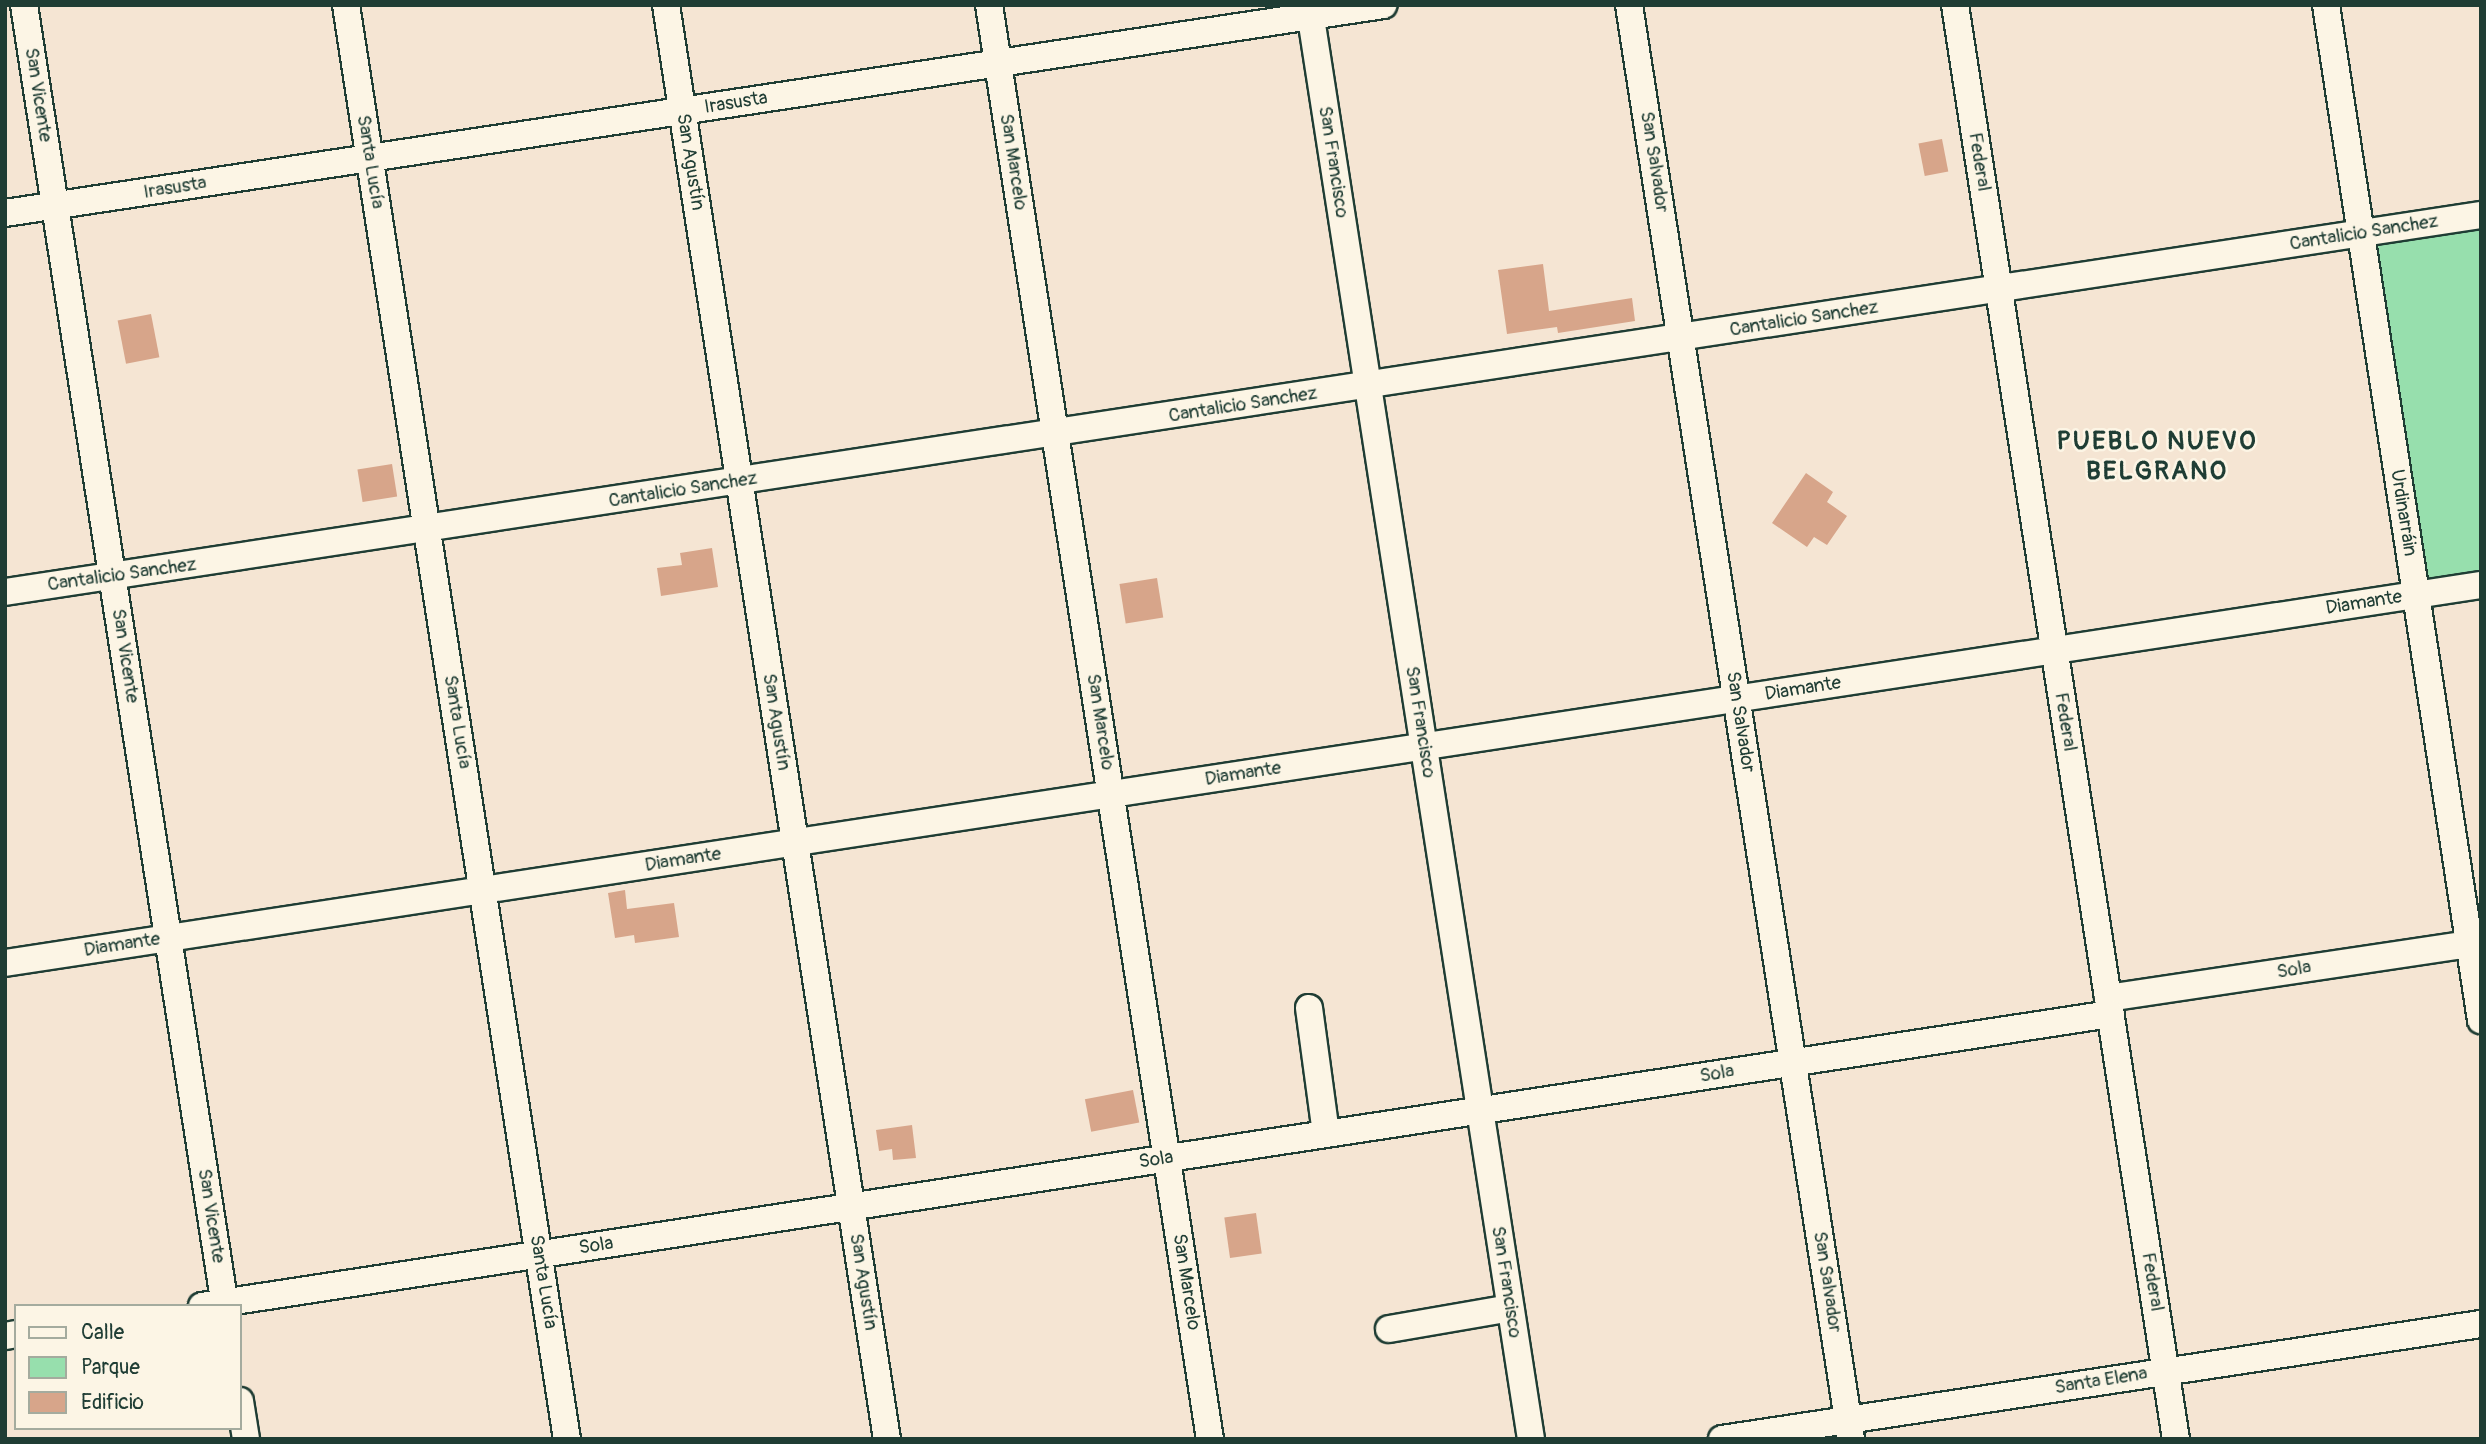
<!DOCTYPE html>
<html>
<head>
<meta charset="utf-8">
<style>
  body { margin:0 }
  #map { position:relative; width:2486px; height:1444px; overflow:hidden; background:#f5e5d3; font-family:Pangolin,sans-serif }
  div>[style] { position:absolute }
  .green>* { inset:0; background:#97dfad }
  .building>* { inset:0; background:#d7a58a; transform-origin:0 0 }
  .roads { filter:drop-shadow(2px 0 #1f3d34) drop-shadow(-2px 0 #1f3d34) drop-shadow(0 2px #1f3d34) drop-shadow(0 -2px #1f3d34) }
  .minor>* { height:26px; margin:-13px; padding:0 13px; transform-origin:13px; border-radius:13px; background:#fcf5e5 }
  span { translate:-50% -50%; white-space:nowrap; text-align:center; line-height:1.15; -webkit-text-stroke:5px #fcf5e5; paint-order:stroke }
  .street-label { font-size:19px; color:#1f3d34 }
  .district-label { font-size:26px; color:#1f3d34; font-weight:700; letter-spacing:2px }
  .frame { position:absolute; inset:0; border:7px solid #1f3d34; pointer-events:none }
  .legend { position:absolute; left:14px; top:1304px; width:228px; height:126px; box-sizing:border-box; background:#fcf5e5; border:2px solid #a4ab9e; margin:0; padding:9px 12px; list-style:none; font-size:21px; color:#1f3d34 }
  .legend li { display:flex; align-items:center; gap:14px; height:35px }
  .legend b { width:35px; border:2px solid #a4ab9e }
</style>
</head>
<body>
<div id="map">
  <div class="green">
    <i style="clip-path:polygon(2481px 228px,2481px 572px,2427px 580px,2377px 244px)"></i>
  </div>
  <div class="building">
    <i style="left:1942px;top:139px;width:33px;height:24px;rotate:79deg"></i>
    <i style="clip-path:polygon(1543px 264px,1549px 311px,1632px 298px,1635px 321px,1558px 333px,1557px 327px,1507px 334px,1498px 270px)"></i>
    <i style="left:151px;top:314px;width:44px;height:34px;rotate:79deg"></i>
    <i style="left:392px;top:464px;width:33px;height:35px;rotate:81deg"></i>
    <i style="clip-path:polygon(1806px 473px,1833px 492px,1827px 502px,1847px 516px,1827px 545px,1814px 537px,1807px 547px,1772px 523px)"></i>
    <i style="clip-path:polygon(712px 548px,718px 587px,661px 596px,657px 568px,682px 565px,680px 553px)"></i>
    <i style="left:1157px;top:578px;width:40px;height:38px;rotate:81deg"></i>
    <i style="clip-path:polygon(625px 890px,627px 909px,674px 903px,679px 937px,635px 943px,634px 935px,615px 938px,608px 893px)"></i>
    <i style="left:1133px;top:1090px;width:33px;height:49px;rotate:79deg"></i>
    <i style="clip-path:polygon(912px 1125px,916px 1158px,893px 1160px,892px 1149px,879px 1151px,876px 1130px)"></i>
    <i style="left:1256px;top:1213px;width:41px;height:32px;rotate:82deg"></i>
  </div>
  <div class="roads">
    <div class="minor">
      <i style="left:24px;top:5px;width:1316px;rotate:81.22deg"></i>
      <i style="left:346px;top:5px;width:1451px;rotate:81.24deg"></i>
      <i style="left:666px;top:5px;width:1451px;rotate:81.24deg"></i>
      <i style="left:989px;top:5px;width:1451px;rotate:81.24deg"></i>
      <i style="left:1309px;top:5px;width:1451px;rotate:81.2deg"></i>
      <i style="left:1629px;top:5px;width:1451px;rotate:81.2deg"></i>
      <i style="left:1955px;top:5px;width:1451px;rotate:81.24deg"></i>
      <i style="left:2326px;top:5px;width:1027px;rotate:81.32deg"></i>
      <i style="left:5px;top:213px;width:1394px;rotate:-8.58deg"></i>
      <i style="left:5px;top:592px;width:2505px;rotate:-8.66deg"></i>
      <i style="left:5px;top:963px;width:2505px;rotate:-8.68deg"></i>
      <i style="left:2108px;top:998px;width:377px;rotate:-8.5deg"></i>
      <i style="left:1309px;top:1008px;width:127px;rotate:82.3deg"></i>
      <i style="left:202px;top:1306px;width:1931px;rotate:-8.7deg"></i>
      <i style="left:1389px;top:1329px;width:123px;rotate:-9.8deg"></i>
      <i style="left:5px;top:1336px;width:11px;rotate:-10deg"></i>
      <i style="left:240px;top:1401px;width:38px;rotate:81deg"></i>
      <i style="left:1722px;top:1439px;width:768px;rotate:-8.62deg"></i>
    </div>
  </div>
  <div class="street-label">
    <span style="left:38px;top:95px;rotate:81deg">San Vicente</span>
    <span style="left:736px;top:103px;rotate:-9deg">Irasusta</span>
    <span style="left:370px;top:162px;rotate:81deg">Santa Lucía</span>
    <span style="left:690px;top:162px;rotate:81deg">San Agustín</span>
    <span style="left:1013px;top:162px;rotate:81deg">San Marcelo</span>
    <span style="left:1333px;top:162px;rotate:81deg">San Francisco</span>
    <span style="left:1654px;top:162px;rotate:81deg">San Salvador</span>
    <span style="left:1979px;top:162px;rotate:81deg">Federal</span>
    <span style="left:175px;top:188px;rotate:-9deg">Irasusta</span>
    <span style="left:2364px;top:233px;rotate:-9deg">Cantalicio Sanchez</span>
    <span style="left:1804px;top:319px;rotate:-9deg">Cantalicio Sanchez</span>
    <span style="left:1243px;top:405px;rotate:-9deg">Cantalicio Sanchez</span>
    <span style="left:683px;top:490px;rotate:-9deg">Cantalicio Sanchez</span>
    <span style="left:2403px;top:513px;rotate:81deg">Urdinarráin</span>
    <span style="left:122px;top:575px;rotate:-8deg">Cantalicio Sanchez</span>
    <span style="left:2364px;top:603px;rotate:-9deg">Diamante</span>
    <span style="left:125px;top:656px;rotate:81deg">San Vicente</span>
    <span style="left:1803px;top:689px;rotate:-9deg">Diamante</span>
    <span style="left:457px;top:722px;rotate:81deg">Santa Lucía</span>
    <span style="left:776px;top:722px;rotate:81deg">San Agustín</span>
    <span style="left:1100px;top:722px;rotate:81deg">San Marcelo</span>
    <span style="left:1420px;top:722px;rotate:81deg">San Francisco</span>
    <span style="left:1740px;top:722px;rotate:81deg">San Salvador</span>
    <span style="left:2065px;top:722px;rotate:81deg">Federal</span>
    <span style="left:1243px;top:774px;rotate:-9deg">Diamante</span>
    <span style="left:683px;top:860px;rotate:-9deg">Diamante</span>
    <span style="left:122px;top:945px;rotate:-9deg">Diamante</span>
    <span style="left:2294px;top:970px;rotate:-9deg">Sola</span>
    <span style="left:1717px;top:1074px;rotate:-9deg">Sola</span>
    <span style="left:1156px;top:1160px;rotate:-9deg">Sola</span>
    <span style="left:211px;top:1216px;rotate:81deg">San Vicente</span>
    <span style="left:596px;top:1246px;rotate:-9deg">Sola</span>
    <span style="left:543px;top:1282px;rotate:81deg">Santa Lucía</span>
    <span style="left:863px;top:1282px;rotate:81deg">San Agustín</span>
    <span style="left:1186px;top:1282px;rotate:81deg">San Marcelo</span>
    <span style="left:1506px;top:1282px;rotate:81deg">San Francisco</span>
    <span style="left:1827px;top:1282px;rotate:81deg">San Salvador</span>
    <span style="left:2152px;top:1282px;rotate:81deg">Federal</span>
    <span style="left:2101px;top:1381px;rotate:-9deg">Santa Elena</span>
  </div>
  <div class="district-label">
    <span style="left:2157px;top:457px">PUEBLO NUEVO<br>BELGRANO</span>
  </div>
  <div class="frame"></div>
  <ul class="legend">
  <li><b style="height:9px;background:#fcf5e5"></b>Calle</li>
  <li><b style="height:19px;background:#97dfad"></b>Parque</li>
  <li><b style="height:19px;background:#d7a58a"></b>Edificio</li>
  </ul>
</div>
</body>
</html>
